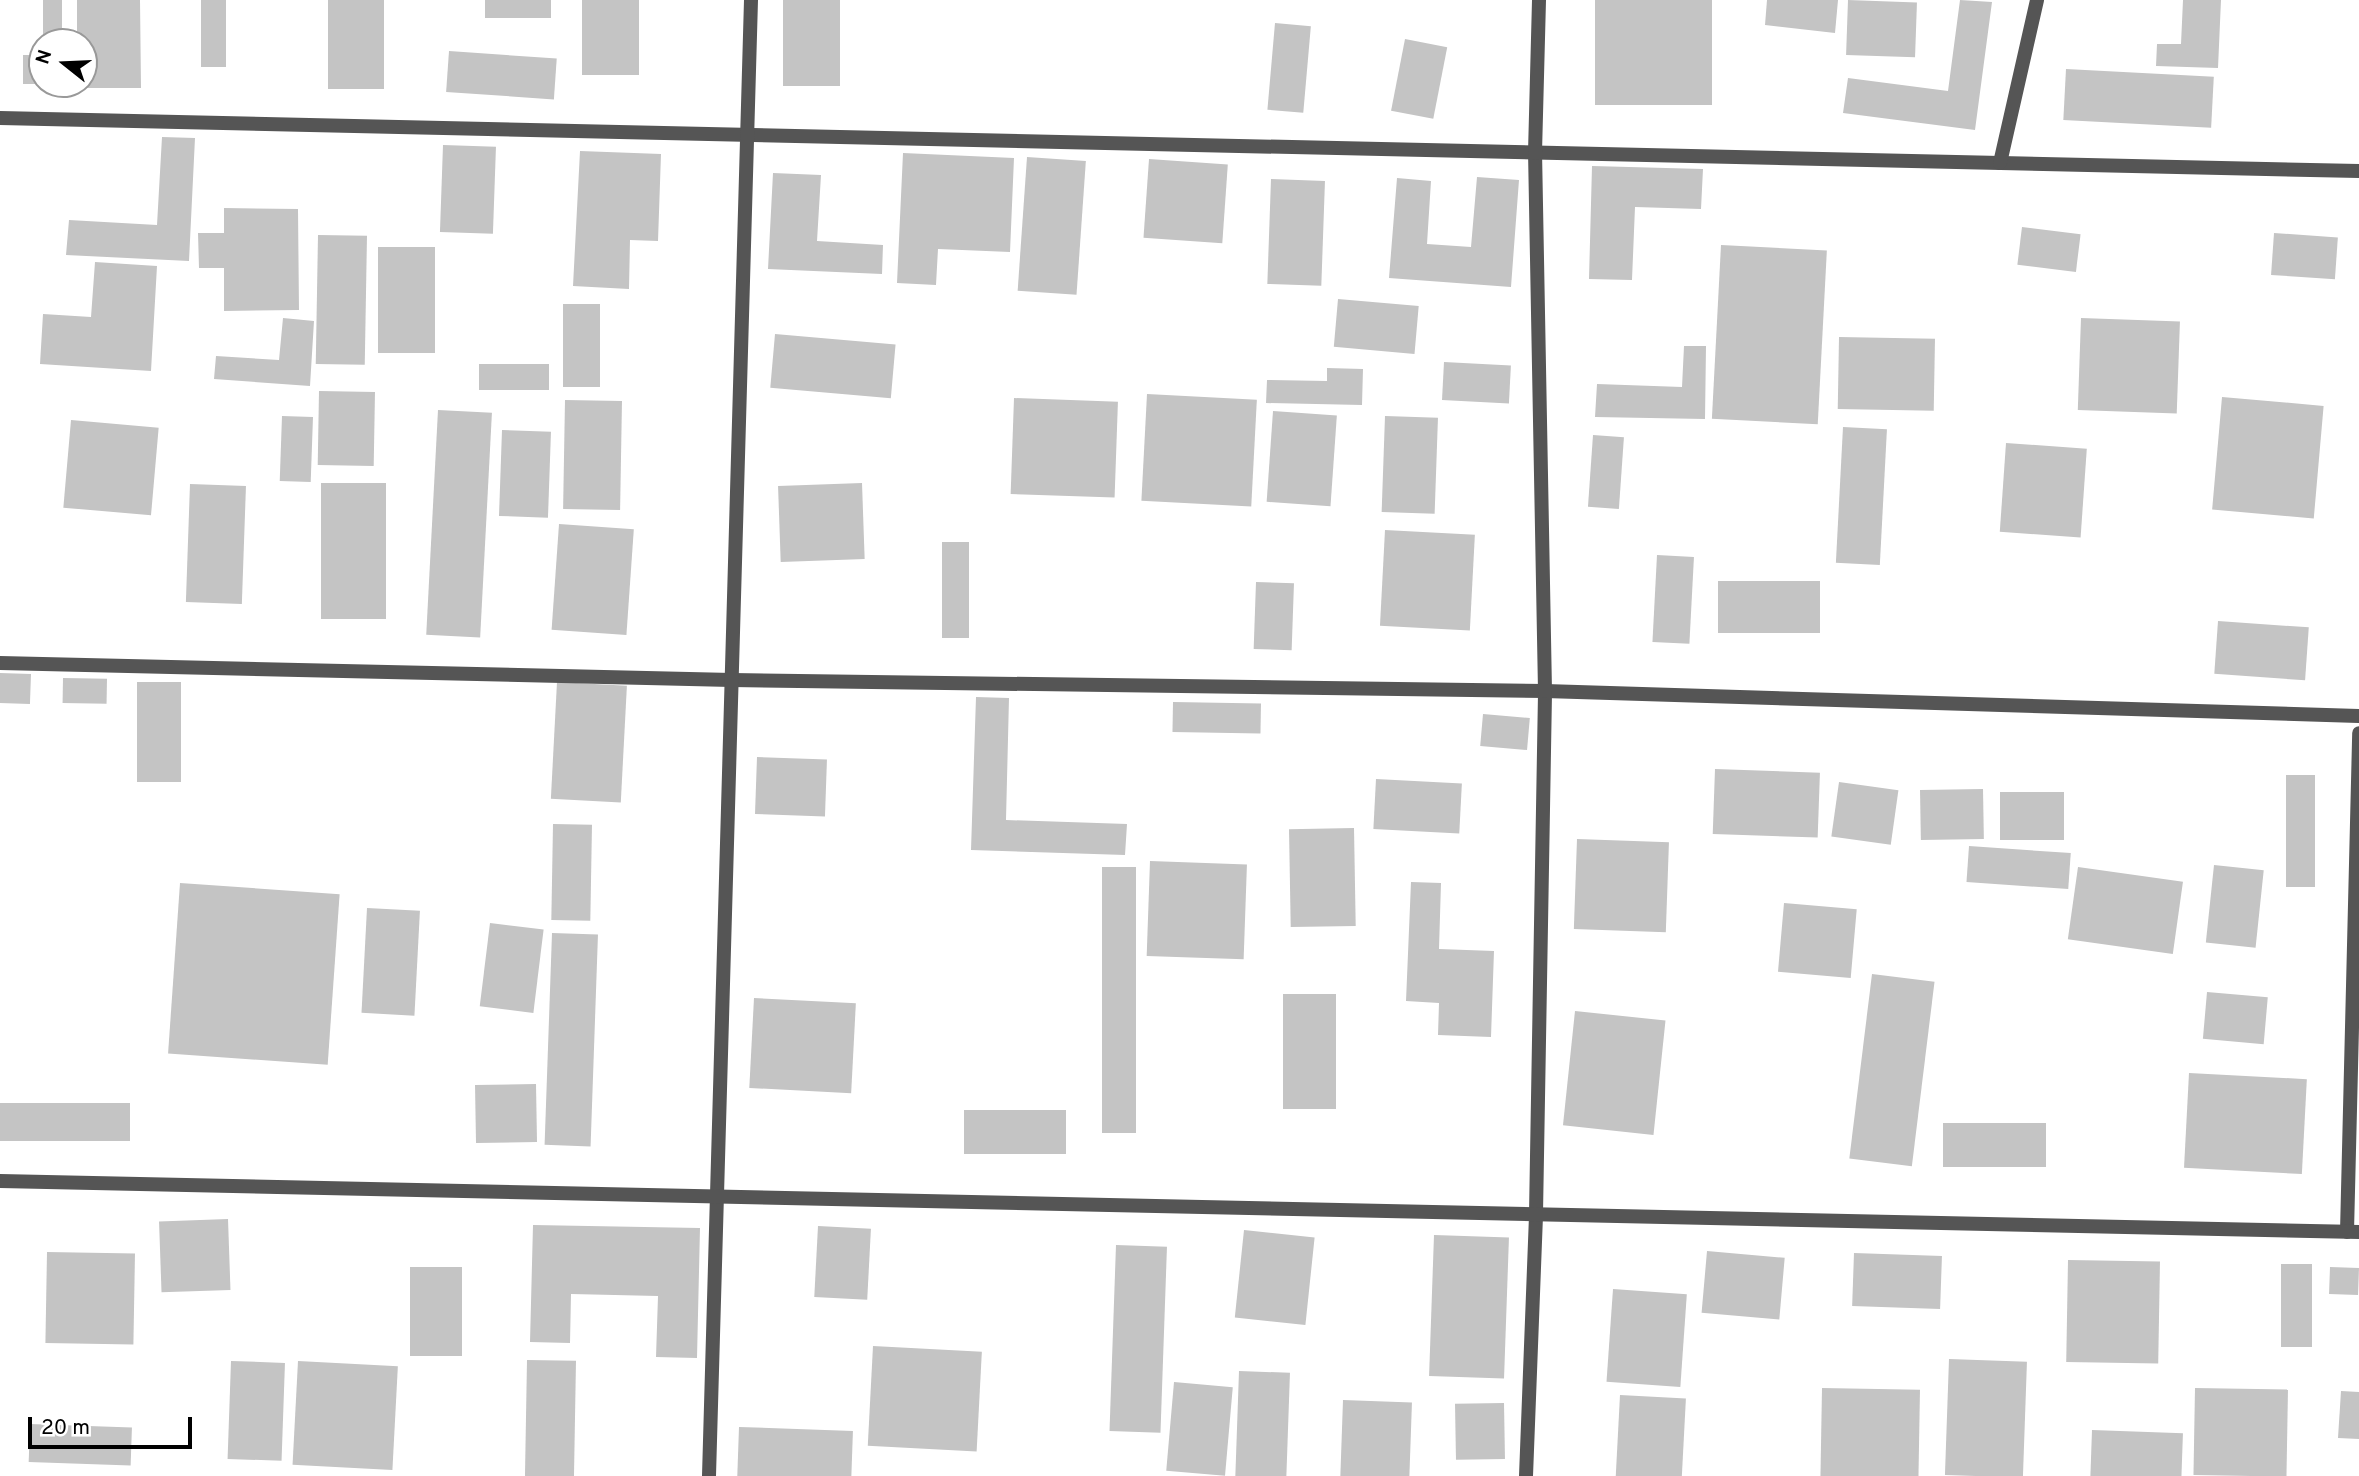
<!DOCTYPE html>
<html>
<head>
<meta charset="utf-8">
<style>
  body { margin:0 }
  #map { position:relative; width:2359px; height:1476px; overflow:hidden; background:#fff; font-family:Overpass,sans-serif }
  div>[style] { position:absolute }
  .building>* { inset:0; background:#c4c4c4; transform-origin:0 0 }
  .minor>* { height:14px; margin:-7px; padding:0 7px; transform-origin:7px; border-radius:7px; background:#555 }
  .tertiary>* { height:14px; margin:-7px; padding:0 7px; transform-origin:7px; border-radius:7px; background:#555 }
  span { translate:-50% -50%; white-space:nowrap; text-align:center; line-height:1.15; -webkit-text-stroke:5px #fff; paint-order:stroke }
  .north { position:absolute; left:28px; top:28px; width:70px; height:70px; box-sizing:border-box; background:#fff; border:2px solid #999; border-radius:50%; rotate:288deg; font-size:19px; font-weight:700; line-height:28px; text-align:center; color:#000 }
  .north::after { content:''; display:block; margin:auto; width:24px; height:32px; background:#000; clip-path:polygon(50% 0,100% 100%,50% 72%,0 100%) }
  .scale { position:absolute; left:28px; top:1417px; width:164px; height:32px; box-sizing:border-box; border:4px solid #000; border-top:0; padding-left:9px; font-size:21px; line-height:24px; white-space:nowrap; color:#000; -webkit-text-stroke:5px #fff; paint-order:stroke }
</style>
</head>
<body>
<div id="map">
  <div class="building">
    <i style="left:43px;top:0;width:19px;height:42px"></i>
    <i style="clip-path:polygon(77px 0,140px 0,141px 88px,78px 88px,84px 84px,84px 42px,77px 42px)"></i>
    <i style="left:201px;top:0;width:25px;height:67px"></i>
    <i style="left:328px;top:0;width:56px;height:89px"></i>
    <i style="left:485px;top:0;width:66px;height:18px"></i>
    <i style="left:582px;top:0;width:57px;height:75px"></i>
    <i style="left:783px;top:0;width:57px;height:86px"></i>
    <i style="left:1595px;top:0;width:117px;height:105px"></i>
    <i style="clip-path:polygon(1767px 0,1838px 0,1835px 33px,1765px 25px)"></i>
    <i style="left:1848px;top:0;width:69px;height:55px;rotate:2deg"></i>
    <i style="clip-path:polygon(1960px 0,1992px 2px,1975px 130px,1843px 113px,1848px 78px,1948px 91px)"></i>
    <i style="clip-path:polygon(2183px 0,2221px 0,2218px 68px,2156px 66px,2157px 44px,2181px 44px)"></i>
    <i style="left:1275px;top:23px;width:36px;height:87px;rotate:5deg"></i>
    <i style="left:1405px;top:39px;width:43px;height:73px;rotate:11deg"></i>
    <i style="left:449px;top:51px;width:108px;height:41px;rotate:4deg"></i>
    <i style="left:23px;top:55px;width:19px;height:29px"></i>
    <i style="left:2066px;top:69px;width:148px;height:51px;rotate:3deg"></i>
    <i style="clip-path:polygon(162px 137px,195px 138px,189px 261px,66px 255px,69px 220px,157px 225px)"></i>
    <i style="left:443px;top:145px;width:53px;height:87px;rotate:2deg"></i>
    <i style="clip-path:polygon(580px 151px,661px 154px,658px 241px,630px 240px,629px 289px,573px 286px)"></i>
    <i style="clip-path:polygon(903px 153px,1014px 158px,1010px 252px,938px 249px,936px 285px,897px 283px)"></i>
    <i style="left:1027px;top:157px;width:59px;height:134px;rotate:4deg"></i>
    <i style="left:1149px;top:159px;width:79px;height:79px;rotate:4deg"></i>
    <i style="clip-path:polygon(1592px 166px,1703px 169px,1701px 209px,1635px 207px,1632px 280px,1589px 279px)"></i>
    <i style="clip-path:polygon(773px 173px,821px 175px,817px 241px,883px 245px,882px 274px,768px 269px)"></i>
    <i style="clip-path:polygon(1477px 177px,1519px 180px,1511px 287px,1389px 278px,1397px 178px,1431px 181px,1427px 244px,1471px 247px)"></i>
    <i style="left:1271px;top:179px;width:54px;height:105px;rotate:2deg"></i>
    <i style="clip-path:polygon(224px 208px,298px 209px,299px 310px,224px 311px,224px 268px,199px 268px,198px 233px,224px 233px)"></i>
    <i style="left:2022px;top:227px;width:59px;height:38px;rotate:7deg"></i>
    <i style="left:2274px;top:233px;width:64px;height:42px;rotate:4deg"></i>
    <i style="left:318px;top:235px;width:49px;height:129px;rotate:1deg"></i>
    <i style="left:1721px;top:245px;width:106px;height:174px;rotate:3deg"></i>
    <i style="left:378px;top:247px;width:57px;height:106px"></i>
    <i style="clip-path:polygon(95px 262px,157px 266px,151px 371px,40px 364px,43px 314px,91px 317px)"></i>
    <i style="left:1338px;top:299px;width:81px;height:48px;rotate:5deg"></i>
    <i style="left:563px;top:304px;width:37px;height:83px"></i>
    <i style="clip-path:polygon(283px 318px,314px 321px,310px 386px,214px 379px,216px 356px,279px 360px)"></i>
    <i style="left:2081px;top:318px;width:99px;height:92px;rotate:2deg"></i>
    <i style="left:775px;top:334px;width:121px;height:54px;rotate:5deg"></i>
    <i style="left:1839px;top:337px;width:96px;height:72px;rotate:1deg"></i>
    <i style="clip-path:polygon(1684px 346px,1706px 346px,1705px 419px,1595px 417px,1597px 384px,1682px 387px)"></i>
    <i style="left:1444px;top:362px;width:67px;height:38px;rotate:3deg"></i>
    <i style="left:549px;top:364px;width:26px;height:70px;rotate:90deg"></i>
    <i style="clip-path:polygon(1327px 368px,1363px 369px,1362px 405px,1266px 403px,1267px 380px,1327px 381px)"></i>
    <i style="left:319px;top:391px;width:56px;height:74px;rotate:1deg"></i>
    <i style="left:1147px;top:394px;width:110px;height:107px;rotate:3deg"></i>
    <i style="left:2222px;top:397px;width:102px;height:113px;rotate:5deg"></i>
    <i style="left:1014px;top:398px;width:104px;height:96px;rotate:2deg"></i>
    <i style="left:565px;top:400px;width:57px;height:109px;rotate:1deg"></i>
    <i style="left:438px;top:410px;width:54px;height:225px;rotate:3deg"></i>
    <i style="left:1273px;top:411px;width:64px;height:91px;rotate:4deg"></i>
    <i style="left:282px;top:416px;width:31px;height:65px;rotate:2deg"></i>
    <i style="left:1385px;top:416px;width:53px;height:96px;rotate:2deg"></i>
    <i style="left:71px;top:420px;width:88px;height:88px;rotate:5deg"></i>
    <i style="left:1843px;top:427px;width:44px;height:136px;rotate:3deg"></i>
    <i style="left:502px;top:430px;width:49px;height:86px;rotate:2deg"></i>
    <i style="left:1593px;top:435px;width:31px;height:72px;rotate:4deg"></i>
    <i style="left:2006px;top:443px;width:81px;height:89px;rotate:4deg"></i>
    <i style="left:321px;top:483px;width:65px;height:136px"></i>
    <i style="left:862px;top:483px;width:76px;height:84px;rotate:88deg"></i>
    <i style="left:190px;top:484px;width:56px;height:118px;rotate:2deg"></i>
    <i style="left:559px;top:524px;width:75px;height:106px;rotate:4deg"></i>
    <i style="left:1385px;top:530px;width:90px;height:96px;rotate:3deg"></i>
    <i style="left:942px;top:542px;width:27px;height:96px"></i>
    <i style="left:1657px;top:555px;width:37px;height:87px;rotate:3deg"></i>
    <i style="left:1718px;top:581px;width:102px;height:52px"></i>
    <i style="left:1256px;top:582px;width:38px;height:67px;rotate:2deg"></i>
    <i style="left:2218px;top:621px;width:91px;height:53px;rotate:4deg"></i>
    <i style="left:0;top:673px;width:31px;height:30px;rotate:2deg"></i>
    <i style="left:63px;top:678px;width:44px;height:25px;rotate:1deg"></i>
    <i style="left:137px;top:682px;width:44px;height:100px"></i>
    <i style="left:557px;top:682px;width:70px;height:117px;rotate:3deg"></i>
    <i style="clip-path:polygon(976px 697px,1009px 698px,1006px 820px,1127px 824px,1125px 855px,971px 850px)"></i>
    <i style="left:1173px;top:702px;width:88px;height:30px;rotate:1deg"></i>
    <i style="left:1483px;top:714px;width:47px;height:32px;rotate:5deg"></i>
    <i style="left:757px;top:757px;width:70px;height:57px;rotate:2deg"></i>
    <i style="left:1715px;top:769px;width:105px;height:65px;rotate:2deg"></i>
    <i style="left:2286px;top:775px;width:29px;height:112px"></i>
    <i style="left:1376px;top:779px;width:86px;height:50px;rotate:3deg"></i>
    <i style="left:1839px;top:782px;width:60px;height:55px;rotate:8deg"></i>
    <i style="left:1983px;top:789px;width:50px;height:63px;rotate:89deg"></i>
    <i style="left:2000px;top:792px;width:64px;height:48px"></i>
    <i style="left:553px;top:824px;width:39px;height:96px;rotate:1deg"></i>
    <i style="left:1354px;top:828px;width:98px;height:65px;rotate:89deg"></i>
    <i style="left:1577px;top:839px;width:92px;height:90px;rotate:2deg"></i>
    <i style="left:1969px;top:846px;width:102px;height:36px;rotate:4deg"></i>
    <i style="left:1150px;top:861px;width:97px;height:95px;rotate:2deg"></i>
    <i style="left:2214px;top:865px;width:50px;height:78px;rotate:6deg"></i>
    <i style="left:1102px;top:867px;width:34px;height:266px"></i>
    <i style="left:2078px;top:867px;width:106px;height:73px;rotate:8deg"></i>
    <i style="clip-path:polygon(1411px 882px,1441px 883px,1439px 949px,1494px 951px,1491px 1037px,1438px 1035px,1439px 1003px,1406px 1001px)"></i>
    <i style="left:180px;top:883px;width:160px;height:171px;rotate:4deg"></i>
    <i style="left:1784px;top:903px;width:73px;height:69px;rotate:5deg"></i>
    <i style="left:367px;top:908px;width:53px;height:105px;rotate:3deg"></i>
    <i style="left:490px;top:923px;width:54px;height:84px;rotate:7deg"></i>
    <i style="left:552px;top:933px;width:46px;height:212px;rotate:2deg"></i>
    <i style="left:1872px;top:974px;width:63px;height:186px;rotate:7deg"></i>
    <i style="left:2207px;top:992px;width:61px;height:47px;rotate:5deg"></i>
    <i style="left:1283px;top:994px;width:53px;height:115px"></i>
    <i style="left:754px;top:998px;width:102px;height:90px;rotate:3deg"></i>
    <i style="left:1575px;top:1011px;width:91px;height:115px;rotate:6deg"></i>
    <i style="left:2189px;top:1073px;width:118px;height:95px;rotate:3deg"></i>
    <i style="left:536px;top:1084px;width:58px;height:61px;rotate:89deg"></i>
    <i style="left:0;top:1103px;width:130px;height:38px"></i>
    <i style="left:964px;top:1110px;width:102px;height:44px"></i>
    <i style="left:1943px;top:1123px;width:103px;height:44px"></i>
    <i style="left:228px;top:1219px;width:71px;height:69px;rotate:88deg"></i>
    <i style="clip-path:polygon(533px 1225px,700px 1228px,697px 1358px,656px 1357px,658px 1296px,571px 1294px,570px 1343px,530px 1342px)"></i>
    <i style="left:818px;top:1226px;width:53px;height:71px;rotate:3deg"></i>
    <i style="left:1244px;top:1230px;width:71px;height:88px;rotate:6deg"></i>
    <i style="left:1434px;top:1235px;width:75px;height:141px;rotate:2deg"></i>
    <i style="left:1116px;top:1245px;width:51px;height:186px;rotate:2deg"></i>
    <i style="left:1707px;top:1251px;width:78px;height:62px;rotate:5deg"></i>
    <i style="left:47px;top:1252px;width:88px;height:91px;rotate:1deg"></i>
    <i style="left:1854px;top:1253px;width:88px;height:53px;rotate:2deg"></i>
    <i style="left:2068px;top:1260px;width:92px;height:102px;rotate:1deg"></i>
    <i style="left:2281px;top:1264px;width:31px;height:83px"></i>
    <i style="left:410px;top:1267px;width:52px;height:89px"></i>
    <i style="left:2330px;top:1267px;width:29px;height:27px;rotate:2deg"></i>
    <i style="left:1613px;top:1289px;width:74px;height:93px;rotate:4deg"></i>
    <i style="left:873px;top:1346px;width:109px;height:100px;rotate:3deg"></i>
    <i style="left:1949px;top:1359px;width:78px;height:116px;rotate:2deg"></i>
    <i style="left:527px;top:1360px;width:49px;height:116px;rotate:1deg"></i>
    <i style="left:231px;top:1361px;width:54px;height:98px;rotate:2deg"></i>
    <i style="left:298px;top:1361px;width:100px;height:104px;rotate:3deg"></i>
    <i style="left:1239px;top:1371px;width:51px;height:105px;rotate:2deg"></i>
    <i style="left:1174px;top:1382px;width:59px;height:89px;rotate:5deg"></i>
    <i style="left:1822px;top:1388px;width:98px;height:88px;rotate:1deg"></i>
    <i style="left:2195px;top:1388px;width:93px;height:87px;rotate:1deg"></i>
    <i style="clip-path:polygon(2341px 1391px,2359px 1392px,2359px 1439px,2338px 1438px)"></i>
    <i style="left:1620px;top:1395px;width:66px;height:81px;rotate:3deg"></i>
    <i style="left:1343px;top:1400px;width:69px;height:76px;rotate:2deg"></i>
    <i style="left:1504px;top:1403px;width:56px;height:49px;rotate:89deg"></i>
    <i style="left:30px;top:1424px;width:102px;height:38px;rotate:2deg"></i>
    <i style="left:739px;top:1427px;width:114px;height:49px;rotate:2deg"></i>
    <i style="left:2092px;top:1430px;width:91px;height:46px;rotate:2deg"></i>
  </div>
  <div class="minor">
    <i style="left:0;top:118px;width:2360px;rotate:1.29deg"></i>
    <i style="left:2000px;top:163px;width:167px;rotate:-77.2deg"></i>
    <i style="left:0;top:663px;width:732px;rotate:1.33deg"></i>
    <i style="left:732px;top:680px;width:813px;rotate:0.78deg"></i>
    <i style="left:1545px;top:691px;width:814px;rotate:1.76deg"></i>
    <i style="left:2347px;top:1232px;width:499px;rotate:-88.6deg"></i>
    <i style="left:709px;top:1476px;width:1477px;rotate:-88.37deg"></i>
    <i style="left:1526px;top:1476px;width:262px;rotate:-87.8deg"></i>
    <i style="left:1536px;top:1214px;width:523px;rotate:-89.01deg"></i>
    <i style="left:1545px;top:691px;width:538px;rotate:-91.06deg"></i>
    <i style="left:1535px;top:153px;width:153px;rotate:-88.5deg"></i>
  </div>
  <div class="tertiary">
    <i style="left:0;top:1181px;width:2360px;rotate:1.24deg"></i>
  </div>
  <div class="north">N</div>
  <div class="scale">20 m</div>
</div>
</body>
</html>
